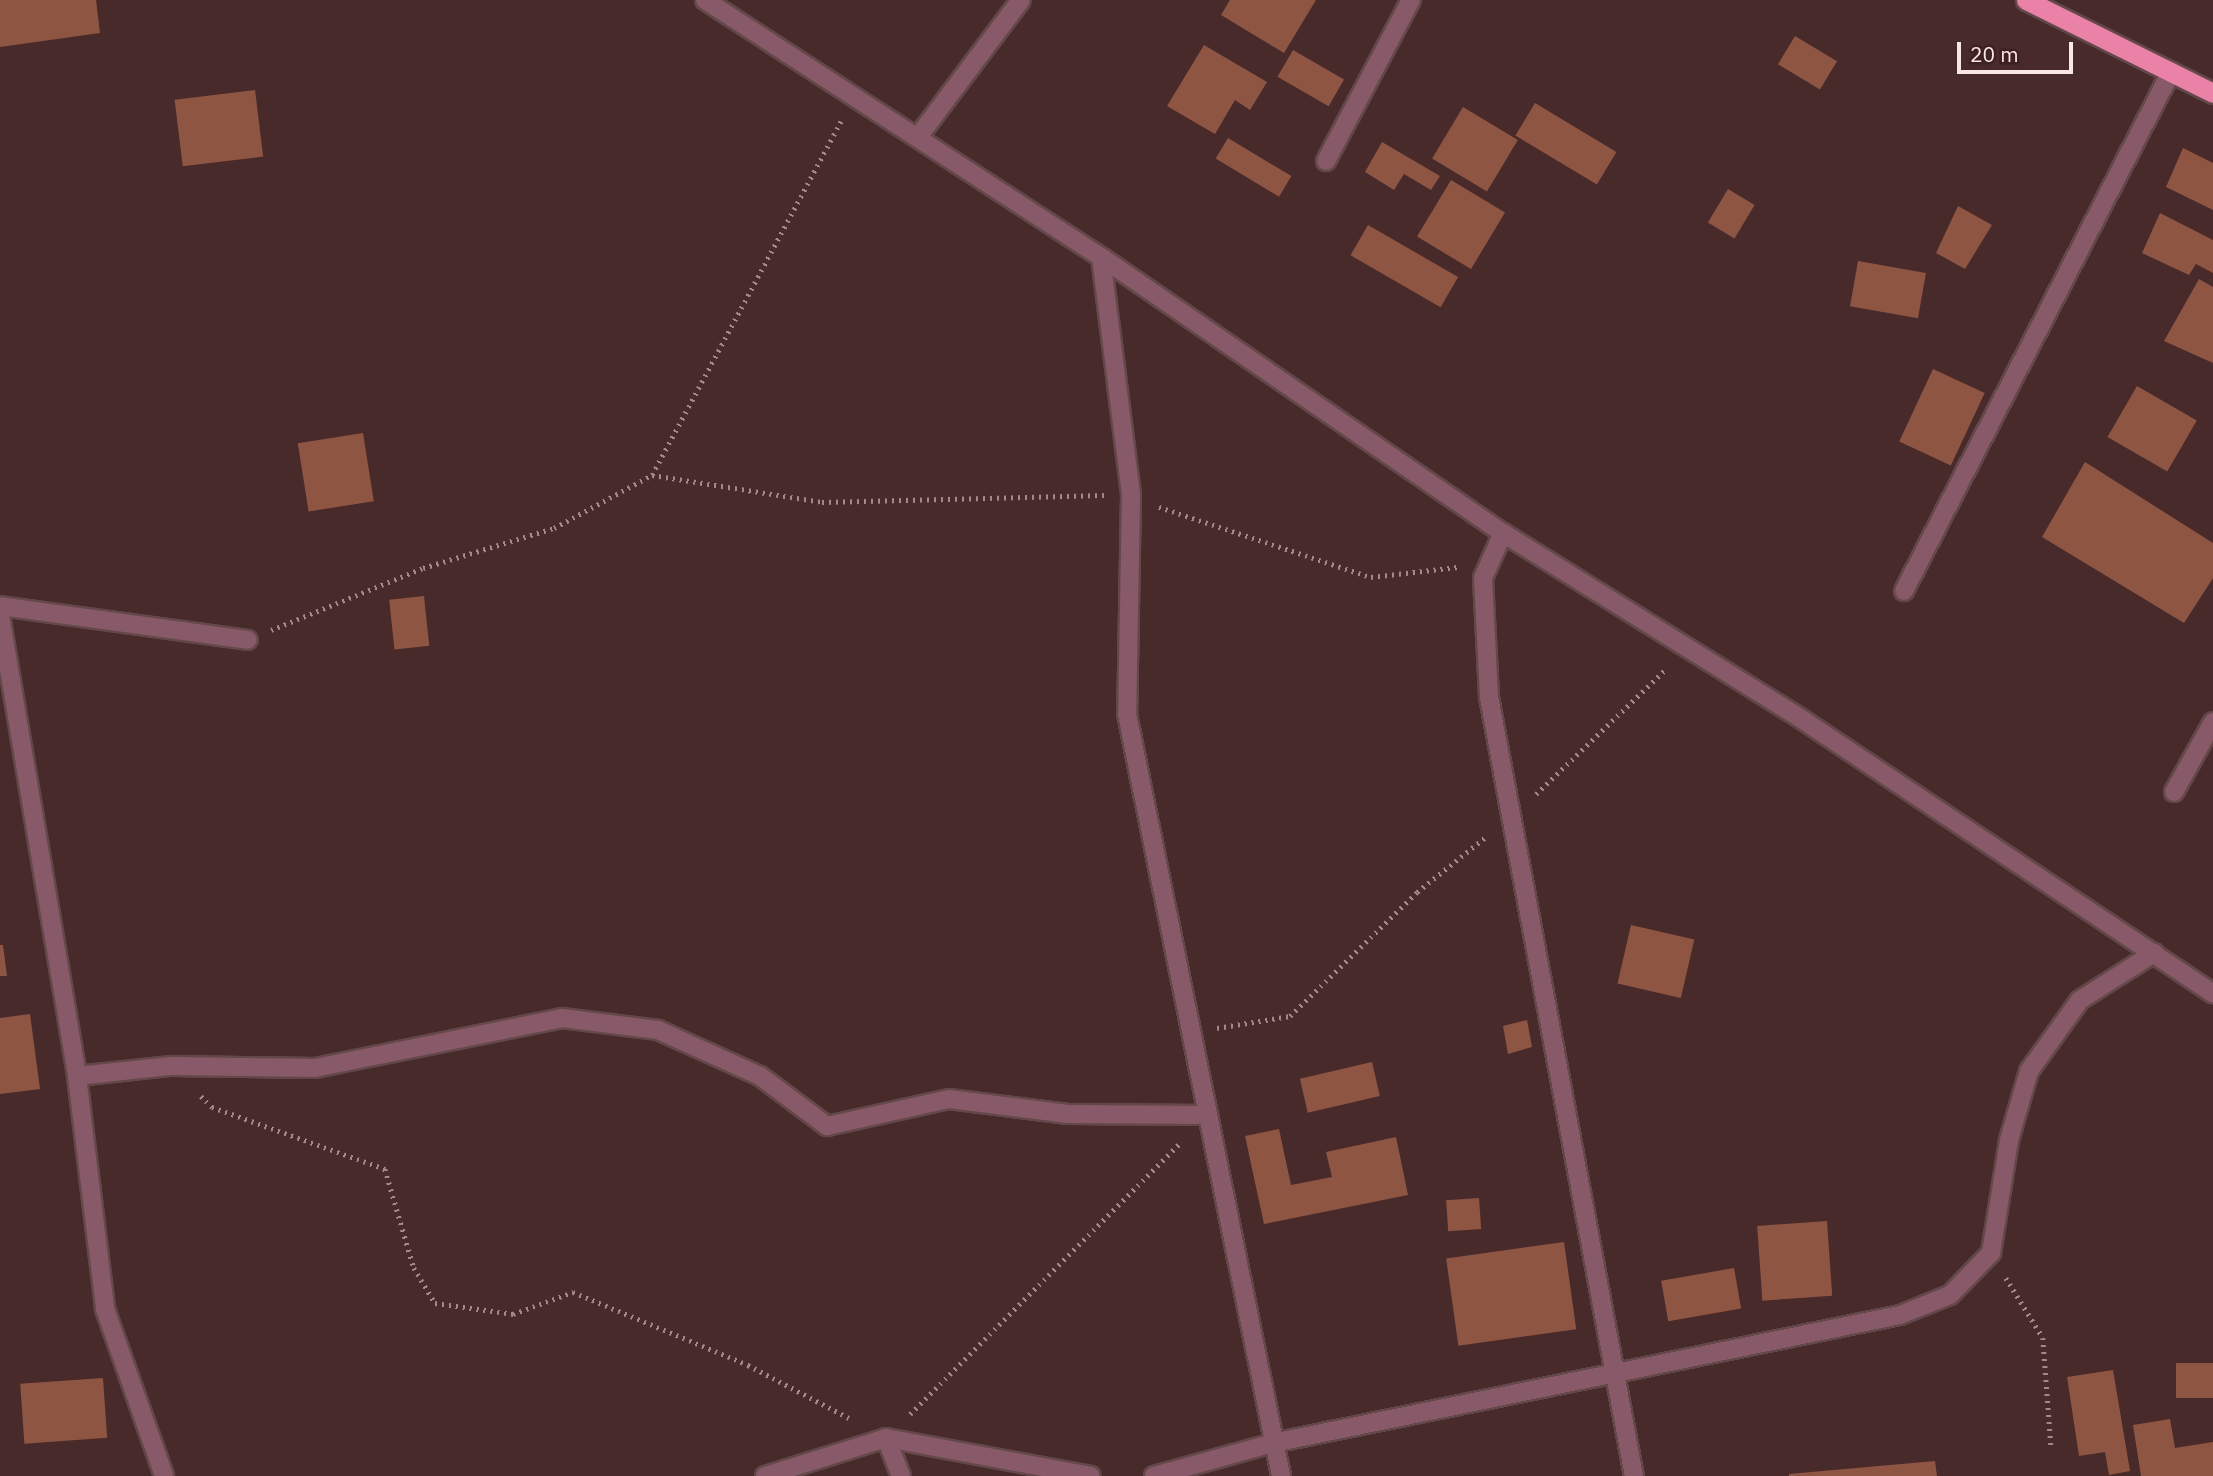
<!DOCTYPE html>
<html>
<head>
<meta charset="utf-8">
<style>
  body { margin:0 }
  #map { position:relative; width:2213px; height:1476px; overflow:hidden; background:#482a2b; font-family:"IBM Plex Sans",sans-serif }
  div>[style] { position:absolute }
  .building>* { inset:0; background:#8f5543; transform-origin:0 0 }
  .path>* { height:4.5px; margin-top:-2.25px; transform-origin:0; background:repeating-linear-gradient(90deg,#a38a8a 0 2px,transparent 0 7px) }
  .roads { filter:drop-shadow(2px 0 #644849) drop-shadow(-2px 0 #644849) drop-shadow(0 2px #644849) drop-shadow(0 -2px #644849) }
  .minor>* { height:18px; margin:-9px; padding:0 9px; transform-origin:9px; border-radius:9px; background:#885968 }
  .trunk>* { height:19px; margin:-9.5px; padding:0 9.5px; transform-origin:9.5px; border-radius:9.5px; background:#e982a6 }
  span { translate:-50% -50%; white-space:nowrap; text-align:center; line-height:1.15; -webkit-text-stroke:5px #3d2021; paint-order:stroke }
  .scale { position:absolute; left:1957px; top:42px; width:116px; height:32px; box-sizing:border-box; border:4px solid #fae6e6; border-top:0; padding-left:9px; font-size:21px; line-height:24px; white-space:nowrap; color:#fae6e6; -webkit-text-stroke:5px #3d2021; paint-order:stroke }
</style>
</head>
<body>
<div id="map">
  <div class="building">
    <i style="clip-path:polygon(0 0,96px 0,100px 33px,0 47px)"></i>
    <i style="clip-path:polygon(1230px 0,1316px 0,1284px 53px,1221px 15px)"></i>
    <i style="left:1795px;top:36px;width:49px;height:33px;rotate:31deg"></i>
    <i style="clip-path:polygon(1204px 45px,1267px 82px,1250px 110px,1235px 100px,1215px 134px,1167px 106px)"></i>
    <i style="left:1293px;top:50px;width:59px;height:31px;rotate:30deg"></i>
    <i style="left:255px;top:90px;width:67px;height:81px;rotate:83deg"></i>
    <i style="left:1535px;top:103px;width:95px;height:38px;rotate:31deg"></i>
    <i style="left:1463px;top:107px;width:64px;height:60px;rotate:31deg"></i>
    <i style="left:1228px;top:138px;width:74px;height:24px;rotate:31deg"></i>
    <i style="clip-path:polygon(1382px 142px,1440px 176px,1431px 190px,1404px 174px,1394px 190px,1365px 172px)"></i>
    <i style="clip-path:polygon(2183px 148px,2213px 163px,2213px 210px,2166px 187px)"></i>
    <i style="left:1451px;top:180px;width:63px;height:66px;rotate:31deg"></i>
    <i style="left:1728px;top:189px;width:31px;height:39px;rotate:31deg"></i>
    <i style="clip-path:polygon(1958px 206px,1992px 225px,1965px 269px,1936px 253px)"></i>
    <i style="clip-path:polygon(2160px 213px,2213px 240px,2213px 273px,2196px 264px,2189px 275px,2142px 253px)"></i>
    <i style="left:1368px;top:225px;width:104px;height:35px;rotate:30deg"></i>
    <i style="left:1858px;top:261px;width:69px;height:46px;rotate:10deg"></i>
    <i style="clip-path:polygon(2199px 279px,2213px 287px,2213px 363px,2164px 341px)"></i>
    <i style="left:1933px;top:369px;width:57px;height:80px;rotate:25deg"></i>
    <i style="left:2137px;top:386px;width:69px;height:59px;rotate:30deg"></i>
    <i style="left:363px;top:433px;width:69px;height:66px;rotate:81deg"></i>
    <i style="clip-path:polygon(2085px 462px,2213px 543px,2213px 578px,2184px 623px,2042px 537px)"></i>
    <i style="left:424px;top:596px;width:50px;height:35px;rotate:84deg"></i>
    <i style="left:1631px;top:925px;width:65px;height:60px;rotate:13deg"></i>
    <i style="clip-path:polygon(0 945px,3px 945px,7px 976px,0 976px)"></i>
    <i style="clip-path:polygon(30px 1014px,40px 1089px,0 1094px,0 1018px)"></i>
    <i style="clip-path:polygon(1527px 1020px,1532px 1047px,1508px 1054px,1503px 1026px)"></i>
    <i style="left:1372px;top:1062px;width:35px;height:74px;rotate:77deg"></i>
    <i style="clip-path:polygon(1279px 1129px,1291px 1185px,1332px 1177px,1326px 1152px,1396px 1137px,1408px 1195px,1264px 1224px,1245px 1136px)"></i>
    <i style="left:1479px;top:1198px;width:31px;height:33px;rotate:86deg"></i>
    <i style="left:1827px;top:1221px;width:75px;height:70px;rotate:86deg"></i>
    <i style="left:1564px;top:1242px;width:88px;height:119px;rotate:82deg"></i>
    <i style="left:1734px;top:1268px;width:41px;height:74px;rotate:80deg"></i>
    <i style="left:2213px;top:1363px;width:35px;height:37px;rotate:90deg"></i>
    <i style="clip-path:polygon(2113px 1370px,2130px 1471px,2109px 1475px,2105px 1452px,2079px 1456px,2067px 1377px)"></i>
    <i style="left:103px;top:1378px;width:60px;height:83px;rotate:86deg"></i>
    <i style="clip-path:polygon(2170px 1419px,2175px 1448px,2213px 1442px,2213px 1476px,2141px 1476px,2133px 1425px)"></i>
    <i style="clip-path:polygon(1935px 1461px,1937px 1476px,1789px 1476px,1789px 1474px)"></i>
  </div>
  <div class="path">
    <i style="left:652px;top:475px;width:172px;rotate:9deg"></i>
    <i style="left:822px;top:502px;width:282px;rotate:-1.4deg"></i>
    <i style="left:1159px;top:507px;width:223px;rotate:18.3deg"></i>
    <i style="left:1371px;top:577px;width:87px;rotate:-6.6deg"></i>
    <i style="left:271px;top:630px;width:164px;rotate:-22.2deg"></i>
    <i style="left:423px;top:568px;width:137px;rotate:-17deg"></i>
    <i style="left:554px;top:528px;width:111px;rotate:-28.4deg"></i>
    <i style="left:652px;top:475px;width:401px;rotate:-61.9deg"></i>
    <i style="left:1536px;top:794px;width:180px;rotate:-43.9deg"></i>
    <i style="left:1217px;top:1028px;width:74px;rotate:-9.3deg"></i>
    <i style="left:1290px;top:1016px;width:177px;rotate:-44.3deg"></i>
    <i style="left:1417px;top:892px;width:90px;rotate:-38.7deg"></i>
    <i style="left:201px;top:1096px;width:16px;rotate:45deg"></i>
    <i style="left:212px;top:1107px;width:184px;rotate:19.7deg"></i>
    <i style="left:385px;top:1169px;width:103px;rotate:73.7deg"></i>
    <i style="left:414px;top:1268px;width:41px;rotate:59deg"></i>
    <i style="left:435px;top:1303px;width:79px;rotate:8deg"></i>
    <i style="left:513px;top:1314px;width:64px;rotate:-20.1deg"></i>
    <i style="left:573px;top:1292px;width:190px;rotate:22.6deg"></i>
    <i style="left:748px;top:1365px;width:114px;rotate:27.7deg"></i>
    <i style="left:2006px;top:1278px;width:70px;rotate:58.3deg"></i>
    <i style="left:2043px;top:1338px;width:107px;rotate:85.7deg"></i>
    <i style="left:910px;top:1414px;width:383px;rotate:-45.1deg"></i>
  </div>
  <div class="roads">
    <div class="minor">
      <i style="left:705px;top:0;width:472px;rotate:33deg"></i>
      <i style="left:1101px;top:257px;width:488px;rotate:34.5deg"></i>
      <i style="left:1503px;top:533px;width:354px;rotate:31.9deg"></i>
      <i style="left:1803px;top:720px;width:493px;rotate:33.7deg"></i>
      <i style="left:918px;top:137px;width:171px;rotate:-53.1deg"></i>
      <i style="left:1326px;top:161px;width:182px;rotate:-62.2deg"></i>
      <i style="left:1101px;top:257px;width:240px;rotate:82.8deg"></i>
      <i style="left:1131px;top:495px;width:219px;rotate:91deg"></i>
      <i style="left:1127px;top:714px;width:777px;rotate:78.57deg"></i>
      <i style="left:1503px;top:533px;width:49px;rotate:114deg"></i>
      <i style="left:1483px;top:578px;width:119px;rotate:87.1deg"></i>
      <i style="left:1489px;top:697px;width:792px;rotate:79.46deg"></i>
      <i style="left:1904px;top:591px;width:584px;rotate:-62.78deg"></i>
      <i style="left:0;top:606px;width:250px;rotate:7.8deg"></i>
      <i style="left:0;top:615px;width:467px;rotate:80.5deg"></i>
      <i style="left:77px;top:1076px;width:235px;rotate:83.1deg"></i>
      <i style="left:105px;top:1309px;width:177px;rotate:70.5deg"></i>
      <i style="left:2174px;top:792px;width:80px;rotate:-60.9deg"></i>
      <i style="left:77px;top:1076px;width:95px;rotate:-6.1deg"></i>
      <i style="left:171px;top:1066px;width:144px;rotate:0.8deg"></i>
      <i style="left:315px;top:1068px;width:252px;rotate:-11.4deg"></i>
      <i style="left:562px;top:1018px;width:97px;rotate:7.1deg"></i>
      <i style="left:658px;top:1030px;width:112px;rotate:24.3deg"></i>
      <i style="left:760px;top:1076px;width:84px;rotate:36.7deg"></i>
      <i style="left:827px;top:1126px;width:125px;rotate:-12.5deg"></i>
      <i style="left:949px;top:1099px;width:120px;rotate:7.2deg"></i>
      <i style="left:1068px;top:1114px;width:140px;rotate:0.4deg"></i>
      <i style="left:886px;top:1438px;width:41px;rotate:68.5deg"></i>
      <i style="left:765px;top:1476px;width:127px;rotate:-17.4deg"></i>
      <i style="left:886px;top:1438px;width:208px;rotate:10.5deg"></i>
      <i style="left:1154px;top:1476px;width:123px;rotate:-15.5deg"></i>
      <i style="left:1273px;top:1443px;width:640px;rotate:-11.54deg"></i>
      <i style="left:1900px;top:1315px;width:54px;rotate:-21.8deg"></i>
      <i style="left:1950px;top:1295px;width:59px;rotate:-45.7deg"></i>
      <i style="left:1991px;top:1253px;width:114px;rotate:-80.9deg"></i>
      <i style="left:2009px;top:1140px;width:72px;rotate:-73.8deg"></i>
      <i style="left:2029px;top:1071px;width:87px;rotate:-54.3deg"></i>
      <i style="left:2080px;top:1000px;width:88px;rotate:-32.4deg"></i>
    </div>
    <div class="trunk">
      <i style="left:2026px;top:0;width:209px;rotate:26.4deg"></i>
    </div>
  </div>
  <div class="scale">20 m</div>
</div>
</body>
</html>
